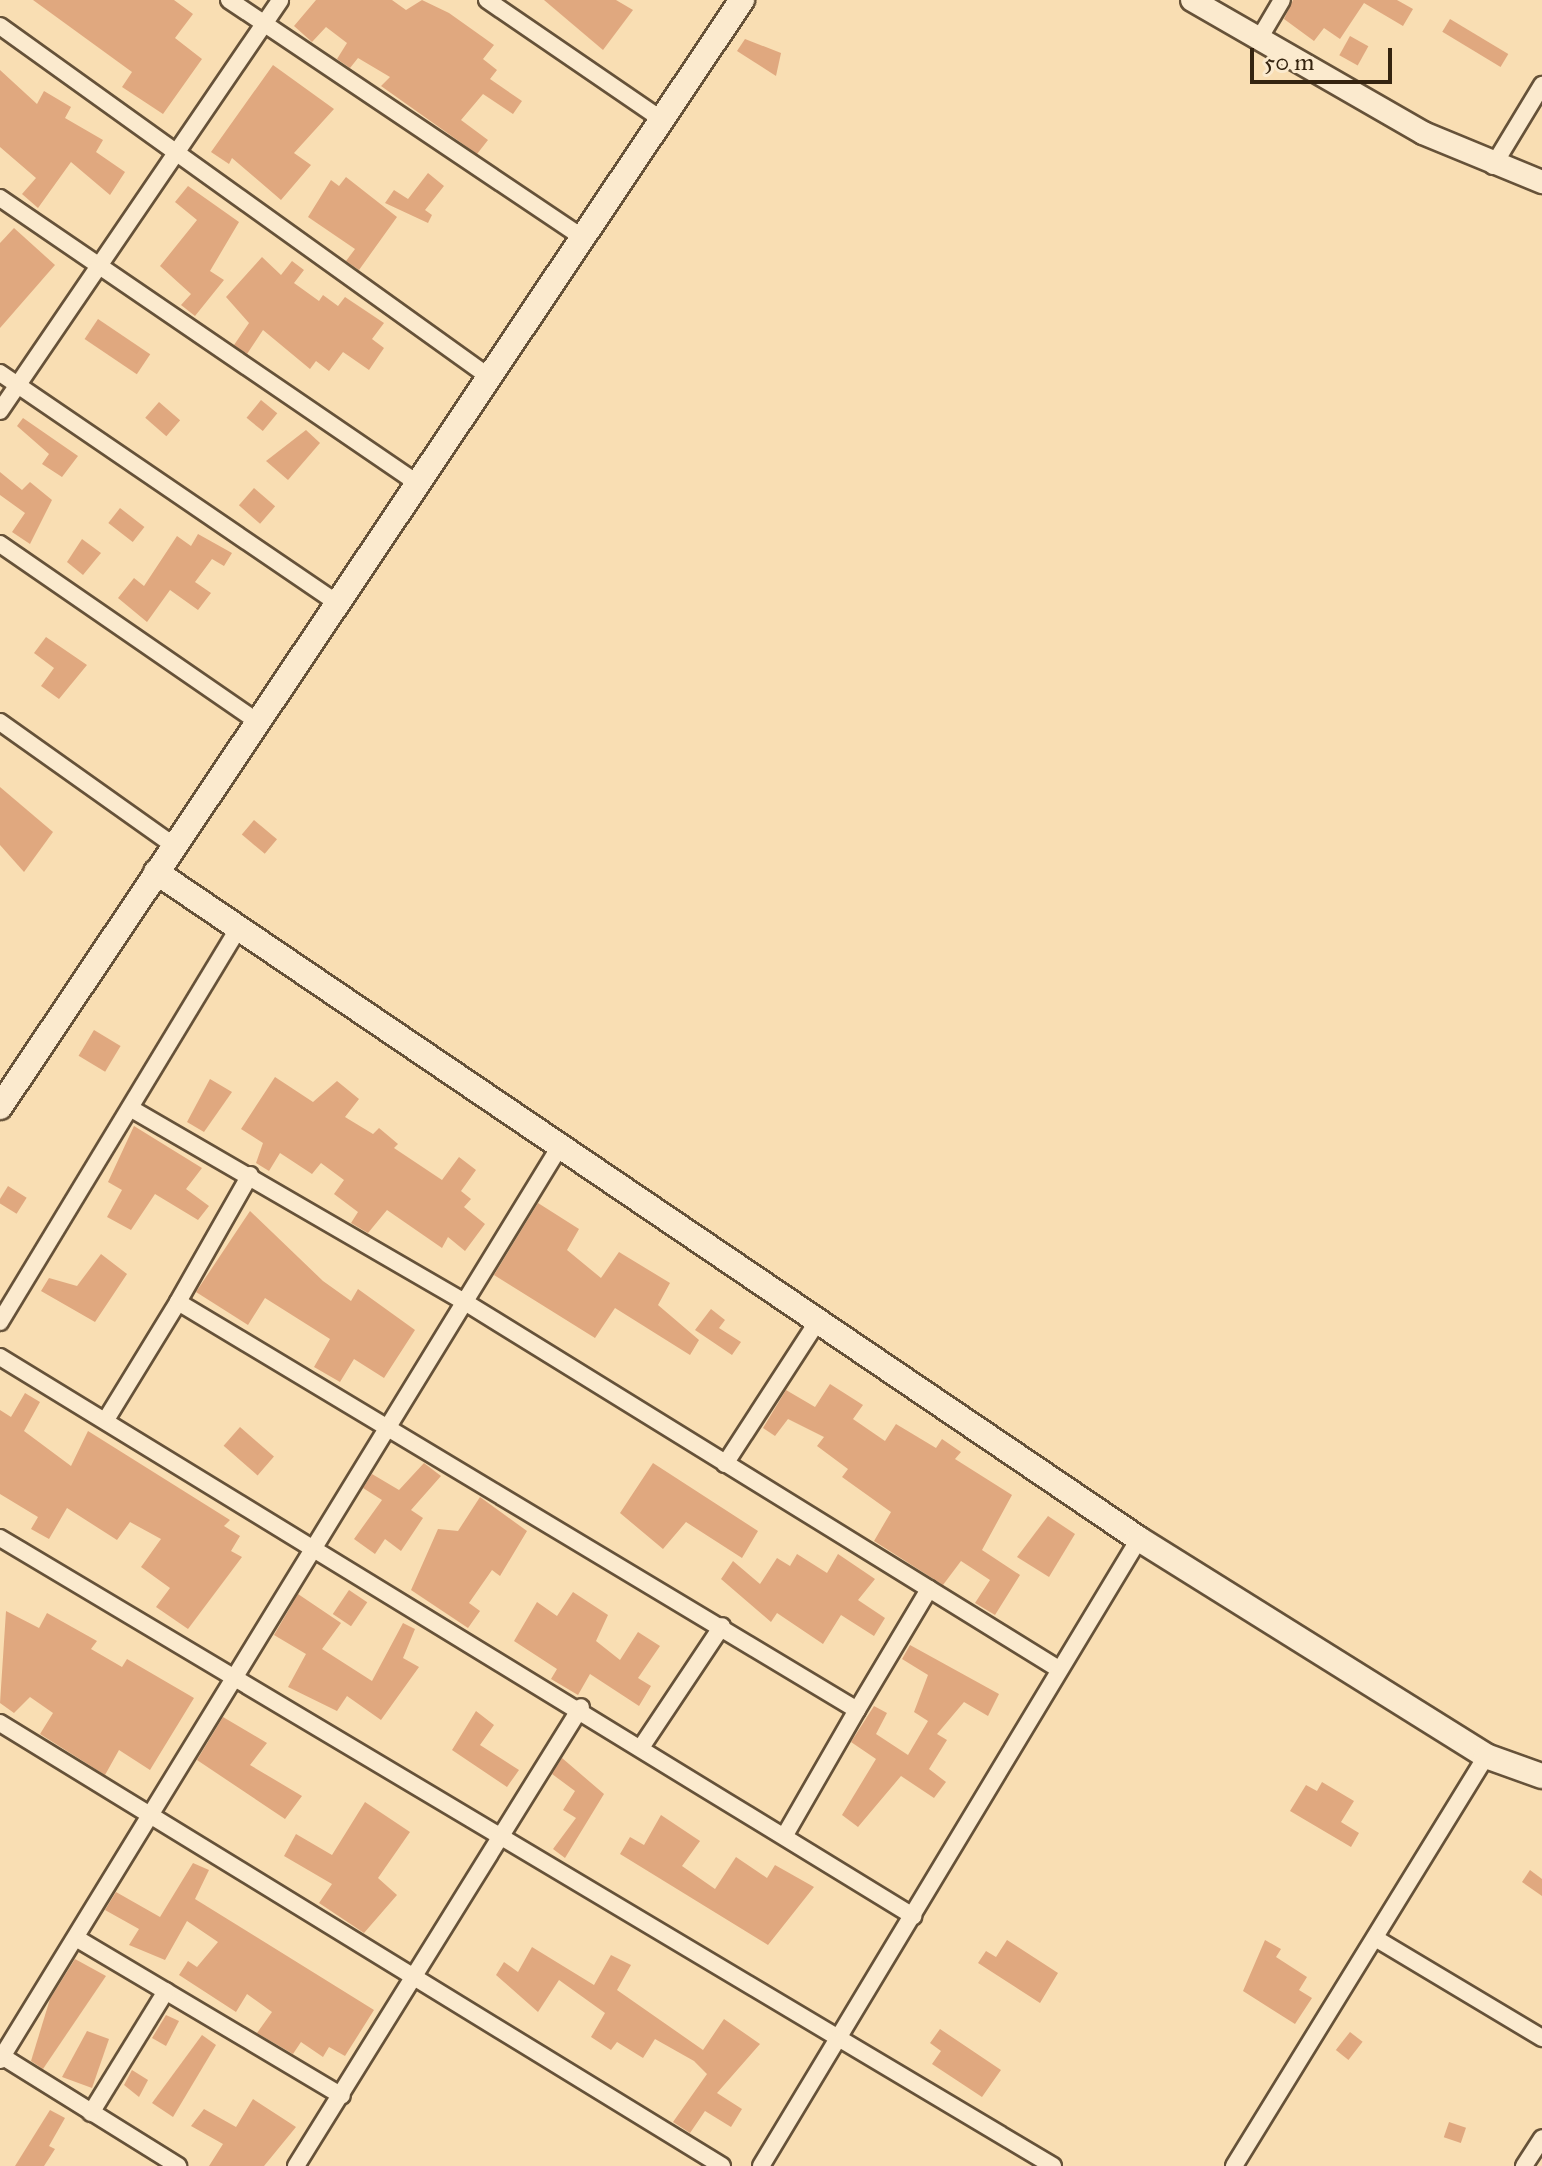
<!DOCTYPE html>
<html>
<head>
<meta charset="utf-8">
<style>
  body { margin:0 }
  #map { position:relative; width:1542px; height:2166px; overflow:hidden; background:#f9deb3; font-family:"IM FELL Great Primer",serif }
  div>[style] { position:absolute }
  .building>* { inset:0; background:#e0a87f; transform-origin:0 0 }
  .roads { filter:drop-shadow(2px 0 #665239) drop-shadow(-2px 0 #665239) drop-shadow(0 2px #665239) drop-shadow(0 -2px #665239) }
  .minor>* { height:16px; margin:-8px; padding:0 8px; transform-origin:8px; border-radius:8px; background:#fbeace }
  .tertiary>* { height:22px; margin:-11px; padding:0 11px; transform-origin:11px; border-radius:11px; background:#fbeace }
  .secondary>* { height:24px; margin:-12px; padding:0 12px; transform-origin:12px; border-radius:12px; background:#fbeace }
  span { translate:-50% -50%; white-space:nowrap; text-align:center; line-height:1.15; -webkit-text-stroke:6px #fbeace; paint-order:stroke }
  .scale { position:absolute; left:1250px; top:48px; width:142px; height:36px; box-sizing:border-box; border:4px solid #352410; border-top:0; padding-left:10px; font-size:24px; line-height:28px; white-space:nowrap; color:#352410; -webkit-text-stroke:6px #fbeace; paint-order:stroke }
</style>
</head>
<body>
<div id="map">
  <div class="building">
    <i style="clip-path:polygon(33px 0,174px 0,193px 14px,175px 38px,202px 59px,163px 114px,122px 87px,132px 72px)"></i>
    <i style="clip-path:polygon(316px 0,392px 0,406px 10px,422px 0,449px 13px,494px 45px,483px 59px,497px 70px,490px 79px,522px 101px,513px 114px,483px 94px,461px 120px,488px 140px,477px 154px,381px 86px,390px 77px,358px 58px,350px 68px,337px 59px,347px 43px,326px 27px,312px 42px,294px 26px)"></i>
    <i style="clip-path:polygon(544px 0,616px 0,633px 10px,603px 50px)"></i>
    <i style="clip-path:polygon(1293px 0,1397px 0,1413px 9px,1403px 26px,1364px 3px,1340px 39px,1324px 28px,1314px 41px,1284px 19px)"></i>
    <i style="left:1450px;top:19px;width:68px;height:15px;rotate:31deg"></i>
    <i style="left:1350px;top:36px;width:21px;height:22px;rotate:29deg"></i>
    <i style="clip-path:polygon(745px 39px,781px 53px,776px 76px,737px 51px)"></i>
    <i style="clip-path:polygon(273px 65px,334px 109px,294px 153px,311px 165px,281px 200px,232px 158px,229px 164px,211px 152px)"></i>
    <i style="clip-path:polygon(0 70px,37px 104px,44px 91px,71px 107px,65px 118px,103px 140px,96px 152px,125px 172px,110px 195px,71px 162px,38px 208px,22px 194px,36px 178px,0 147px)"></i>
    <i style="clip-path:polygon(428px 173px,444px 186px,425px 210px,432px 215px,428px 223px,385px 203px,394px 190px,408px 199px)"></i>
    <i style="clip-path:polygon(346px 177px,397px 217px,359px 270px,346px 261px,355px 249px,308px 217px,331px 180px,339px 186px)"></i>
    <i style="clip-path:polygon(188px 186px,239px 222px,210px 271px,224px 280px,195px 316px,181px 305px,191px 294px,160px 266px,197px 220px,175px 202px)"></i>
    <i style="clip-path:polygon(14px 228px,55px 265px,0 328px,0 243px)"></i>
    <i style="clip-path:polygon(262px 257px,281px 275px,292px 261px,304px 270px,294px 283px,319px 301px,323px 295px,338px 306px,345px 297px,384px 323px,372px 339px,384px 348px,369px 370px,343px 352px,329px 371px,316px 361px,310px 369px,263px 330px,247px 354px,234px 345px,249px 323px,226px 297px)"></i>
    <i style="left:98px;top:319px;width:63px;height:24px;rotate:34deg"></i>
    <i style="left:261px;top:400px;width:21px;height:23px;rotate:39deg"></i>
    <i style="left:159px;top:402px;width:28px;height:21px;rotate:41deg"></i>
    <i style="clip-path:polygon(23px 418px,78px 456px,62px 477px,42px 464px,49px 454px,17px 426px)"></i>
    <i style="clip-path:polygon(306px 430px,320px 443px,288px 480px,266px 461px)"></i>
    <i style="clip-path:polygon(0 472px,22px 490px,30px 482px,52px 500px,30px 544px,12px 532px,25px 513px,0 495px)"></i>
    <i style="left:254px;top:488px;width:28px;height:23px;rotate:41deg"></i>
    <i style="left:120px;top:508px;width:31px;height:19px;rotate:38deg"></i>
    <i style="clip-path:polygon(198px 534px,232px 553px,224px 566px,212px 559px,195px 582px,211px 593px,198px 610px,170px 590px,147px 622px,118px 598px,134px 578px,144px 586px,177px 536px,191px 546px)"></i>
    <i style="clip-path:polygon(82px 539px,101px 553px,83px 575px,67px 562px)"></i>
    <i style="clip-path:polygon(46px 637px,87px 665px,59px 699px,41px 686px,54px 668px,34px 653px)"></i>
    <i style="clip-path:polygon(0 787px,53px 832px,24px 872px,0 845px)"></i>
    <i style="left:254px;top:820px;width:30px;height:19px;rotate:40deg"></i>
    <i style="left:94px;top:1030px;width:31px;height:30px;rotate:31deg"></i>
    <i style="clip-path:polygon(275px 1077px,313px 1102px,337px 1081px,359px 1099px,345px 1117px,373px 1134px,379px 1128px,398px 1144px,394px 1148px,442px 1180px,459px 1157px,476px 1170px,461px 1191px,471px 1199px,464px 1207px,485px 1224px,465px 1251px,448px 1237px,442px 1248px,387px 1210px,368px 1233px,351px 1223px,358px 1212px,334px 1194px,344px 1180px,321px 1163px,312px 1174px,280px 1153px,269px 1171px,256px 1163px,263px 1143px,241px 1129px)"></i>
    <i style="clip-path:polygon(210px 1079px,232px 1092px,204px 1132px,187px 1122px)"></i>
    <i style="clip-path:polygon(134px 1126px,202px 1168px,186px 1189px,209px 1206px,198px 1220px,155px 1194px,131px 1230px,107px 1217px,122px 1190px,108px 1182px)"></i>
    <i style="left:8px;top:1186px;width:22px;height:19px;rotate:32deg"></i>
    <i style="clip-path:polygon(538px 1203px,579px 1229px,567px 1250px,601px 1278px,619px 1252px,670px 1283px,658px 1305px,699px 1340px,690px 1355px,615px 1308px,595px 1338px,494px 1275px)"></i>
    <i style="clip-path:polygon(250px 1211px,323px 1281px,351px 1301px,358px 1289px,415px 1330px,384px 1378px,354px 1359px,340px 1382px,314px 1367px,330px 1339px,265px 1298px,248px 1325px,196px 1292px)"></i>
    <i style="clip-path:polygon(101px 1254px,127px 1274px,95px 1322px,41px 1291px,49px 1278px,77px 1286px)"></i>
    <i style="clip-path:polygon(711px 1309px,725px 1320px,719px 1328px,741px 1342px,732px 1355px,695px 1330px)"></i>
    <i style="clip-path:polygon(830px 1384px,863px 1405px,853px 1419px,885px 1441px,896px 1424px,936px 1448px,942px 1439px,961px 1452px,955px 1459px,1012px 1495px,982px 1550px,1020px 1575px,995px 1615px,975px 1603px,990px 1580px,961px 1561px,943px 1585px,874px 1541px,891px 1512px,842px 1477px,848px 1469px,817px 1446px,824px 1437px,788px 1419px,775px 1436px,763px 1428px,786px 1390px,815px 1407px)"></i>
    <i style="clip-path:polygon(25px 1393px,40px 1402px,24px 1431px,71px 1466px,88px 1431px,230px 1520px,224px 1526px,240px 1536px,231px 1551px,242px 1557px,188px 1629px,156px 1607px,170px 1588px,141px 1567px,161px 1539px,130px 1522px,117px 1540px,67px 1508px,49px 1539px,31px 1529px,38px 1517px,0 1494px,0 1410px,11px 1417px)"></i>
    <i style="left:240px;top:1427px;width:45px;height:25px;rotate:41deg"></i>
    <i style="clip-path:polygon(424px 1463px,441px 1476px,411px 1510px,423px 1518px,401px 1551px,385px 1539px,375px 1554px,354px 1539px,382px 1500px,363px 1488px,372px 1474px,399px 1490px)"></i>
    <i style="clip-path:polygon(653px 1463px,758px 1531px,742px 1558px,686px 1522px,663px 1549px,620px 1513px)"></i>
    <i style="clip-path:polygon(480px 1497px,527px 1531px,500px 1576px,492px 1570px,469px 1603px,480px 1611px,468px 1628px,411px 1590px,438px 1529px,458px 1531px)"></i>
    <i style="clip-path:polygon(1048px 1516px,1075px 1534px,1049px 1577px,1017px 1557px)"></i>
    <i style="clip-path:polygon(797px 1554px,827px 1573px,838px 1554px,875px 1579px,858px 1600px,885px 1618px,874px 1636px,841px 1615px,823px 1644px,777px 1613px,771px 1622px,721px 1579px,733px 1561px,760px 1584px,777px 1558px,790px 1566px)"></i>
    <i style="left:349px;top:1590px;width:22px;height:29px;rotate:34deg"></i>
    <i style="clip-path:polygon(573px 1592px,608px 1615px,596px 1641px,620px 1660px,638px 1632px,660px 1646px,638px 1678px,651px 1686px,639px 1706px,590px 1674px,578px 1695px,551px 1679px,557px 1669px,514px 1641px,537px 1602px,557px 1616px)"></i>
    <i style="clip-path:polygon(298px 1594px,341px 1623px,322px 1649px,372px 1681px,403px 1623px,415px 1629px,403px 1658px,419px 1667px,381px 1720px,347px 1696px,337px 1711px,288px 1687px,306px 1654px,274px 1635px)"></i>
    <i style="clip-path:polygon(6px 1611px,39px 1628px,47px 1613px,97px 1641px,91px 1649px,122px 1667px,127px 1659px,194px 1698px,150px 1770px,119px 1750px,105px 1775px,40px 1734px,53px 1713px,30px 1697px,14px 1713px,0 1703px)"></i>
    <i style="clip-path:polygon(910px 1645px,999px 1694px,988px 1716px,964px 1702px,937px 1734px,947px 1740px,929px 1769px,946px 1782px,934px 1798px,901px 1776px,858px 1827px,842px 1815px,876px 1759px,851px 1742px,874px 1706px,887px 1713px,876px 1734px,908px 1755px,928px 1721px,914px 1712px,928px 1675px,902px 1659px)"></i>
    <i style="clip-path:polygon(476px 1711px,494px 1725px,480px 1745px,519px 1770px,507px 1787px,452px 1750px)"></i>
    <i style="clip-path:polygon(223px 1717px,267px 1743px,250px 1765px,302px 1796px,285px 1819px,197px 1760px)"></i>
    <i style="clip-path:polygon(562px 1758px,604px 1794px,565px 1858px,553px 1849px,576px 1818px,563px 1810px,575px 1791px,552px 1774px)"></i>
    <i style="clip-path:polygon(1322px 1782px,1354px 1801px,1341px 1822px,1359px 1833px,1351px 1847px,1290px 1811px,1306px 1785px,1317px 1791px)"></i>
    <i style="clip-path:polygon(365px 1802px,410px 1832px,378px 1878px,397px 1895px,364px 1933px,319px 1903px,332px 1884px,284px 1856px,296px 1834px,332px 1855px)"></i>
    <i style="clip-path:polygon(661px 1815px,700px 1841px,682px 1866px,715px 1889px,736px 1857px,767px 1878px,775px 1865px,814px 1887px,768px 1945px,620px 1854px,630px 1837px,644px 1845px)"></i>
    <i style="clip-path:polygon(193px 1863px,209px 1870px,195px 1899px,374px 2010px,345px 2056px,329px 2047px,323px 2057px,301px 2042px,293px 2054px,257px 2033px,272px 2012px,247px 1994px,236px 2012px,179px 1975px,188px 1961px,197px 1967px,218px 1942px,187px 1921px,165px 1960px,129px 1945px,139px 1929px,105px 1910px,116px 1892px,160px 1917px)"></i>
    <i style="clip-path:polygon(1530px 1870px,1542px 1879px,1542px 1896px,1522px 1882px)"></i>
    <i style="clip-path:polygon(1007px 1940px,1058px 1973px,1040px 2003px,978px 1963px,986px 1951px,996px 1957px)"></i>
    <i style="clip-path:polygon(1265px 1940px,1281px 1949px,1276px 1957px,1307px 1977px,1299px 1990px,1312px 1998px,1295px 2024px,1243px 1991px)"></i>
    <i style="clip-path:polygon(532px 1947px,594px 1985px,611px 1955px,631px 1965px,617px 1990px,703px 2050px,724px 2019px,760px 2044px,717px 2093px,742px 2109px,731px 2127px,705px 2111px,690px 2133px,673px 2122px,707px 2074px,694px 2061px,655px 2039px,643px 2058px,617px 2042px,611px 2050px,591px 2037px,605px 2013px,559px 1980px,538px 2012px,496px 1975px,504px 1962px,518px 1972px)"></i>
    <i style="clip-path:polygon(75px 1959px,106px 1976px,43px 2069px,31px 2061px,50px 1999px)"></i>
    <i style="clip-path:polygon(166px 2015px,179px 2021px,166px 2046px,152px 2038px)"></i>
    <i style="clip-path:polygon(940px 2029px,1001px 2070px,982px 2097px,932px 2064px,941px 2051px,930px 2043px)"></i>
    <i style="clip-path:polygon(87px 2031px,109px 2039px,92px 2088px,62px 2077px)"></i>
    <i style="left:1350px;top:2032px;width:16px;height:23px;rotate:38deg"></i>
    <i style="clip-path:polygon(202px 2035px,216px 2045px,173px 2117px,152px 2103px)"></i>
    <i style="clip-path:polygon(132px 2070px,148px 2080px,139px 2097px,124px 2085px)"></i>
    <i style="clip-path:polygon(253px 2099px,296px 2127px,264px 2166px,209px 2166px,223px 2144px,191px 2126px,204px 2109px,236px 2127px)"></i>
    <i style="clip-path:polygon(50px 2110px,65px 2118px,49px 2146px,55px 2149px,44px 2166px,15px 2166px)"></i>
    <i style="left:1449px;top:2122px;width:18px;height:16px;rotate:19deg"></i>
  </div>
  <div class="roads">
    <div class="minor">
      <i style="left:229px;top:0;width:423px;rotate:33.9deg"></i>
      <i style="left:487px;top:0;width:212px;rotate:34.4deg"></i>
      <i style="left:0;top:26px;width:597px;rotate:35.66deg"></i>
      <i style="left:1259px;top:39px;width:45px;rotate:-59.5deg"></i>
      <i style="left:1493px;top:166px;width:95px;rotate:-58.8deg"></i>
      <i style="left:0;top:198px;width:505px;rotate:34.35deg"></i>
      <i style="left:0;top:373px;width:408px;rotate:34.3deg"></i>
      <i style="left:0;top:411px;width:497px;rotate:-55.7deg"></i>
      <i style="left:0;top:544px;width:313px;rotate:34.6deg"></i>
      <i style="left:0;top:722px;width:212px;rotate:35.4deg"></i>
      <i style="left:130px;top:1108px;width:381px;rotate:30.1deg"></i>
      <i style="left:460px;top:1299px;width:702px;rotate:31.72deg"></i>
      <i style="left:250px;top:1175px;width:146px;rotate:119.6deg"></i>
      <i style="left:178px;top:1302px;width:792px;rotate:31deg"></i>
      <i style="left:857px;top:1710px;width:141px;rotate:-59.2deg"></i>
      <i style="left:0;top:1322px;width:464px;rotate:-58.8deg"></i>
      <i style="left:0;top:1357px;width:1071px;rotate:31.48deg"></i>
      <i style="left:107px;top:1418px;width:136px;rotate:-58.5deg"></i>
      <i style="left:725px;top:1464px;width:167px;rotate:-57deg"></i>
      <i style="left:0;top:1538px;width:1226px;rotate:30.81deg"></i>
      <i style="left:0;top:1723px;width:847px;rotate:31.53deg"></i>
      <i style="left:642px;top:1746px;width:144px;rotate:-56.3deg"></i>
      <i style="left:785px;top:1835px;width:144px;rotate:-60.1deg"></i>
      <i style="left:76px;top:1938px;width:309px;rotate:30.7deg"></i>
      <i style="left:1375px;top:1938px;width:195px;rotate:30.9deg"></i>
      <i style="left:0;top:2055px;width:210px;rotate:31.9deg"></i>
      <i style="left:0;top:2060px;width:1072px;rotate:-58.5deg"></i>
      <i style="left:91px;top:2113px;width:143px;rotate:-58.4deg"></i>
      <i style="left:296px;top:2166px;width:540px;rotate:-58.16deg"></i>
      <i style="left:761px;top:2166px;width:732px;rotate:-58.92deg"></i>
      <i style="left:1234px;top:2166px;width:481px;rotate:-58.4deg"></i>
      <i style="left:1524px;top:2166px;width:33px;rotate:-57deg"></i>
    </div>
    <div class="tertiary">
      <i style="left:1192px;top:0;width:267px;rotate:29.9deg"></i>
      <i style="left:1423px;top:133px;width:129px;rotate:22.4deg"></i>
    </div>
    <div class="secondary">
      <i style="left:156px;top:872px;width:1188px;rotate:34.16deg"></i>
      <i style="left:1139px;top:1539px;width:409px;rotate:32deg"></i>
      <i style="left:1486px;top:1756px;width:59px;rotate:19.7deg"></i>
      <i style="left:0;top:1107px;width:1333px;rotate:-56.17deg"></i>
    </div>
  </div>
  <div class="scale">50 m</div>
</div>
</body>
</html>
